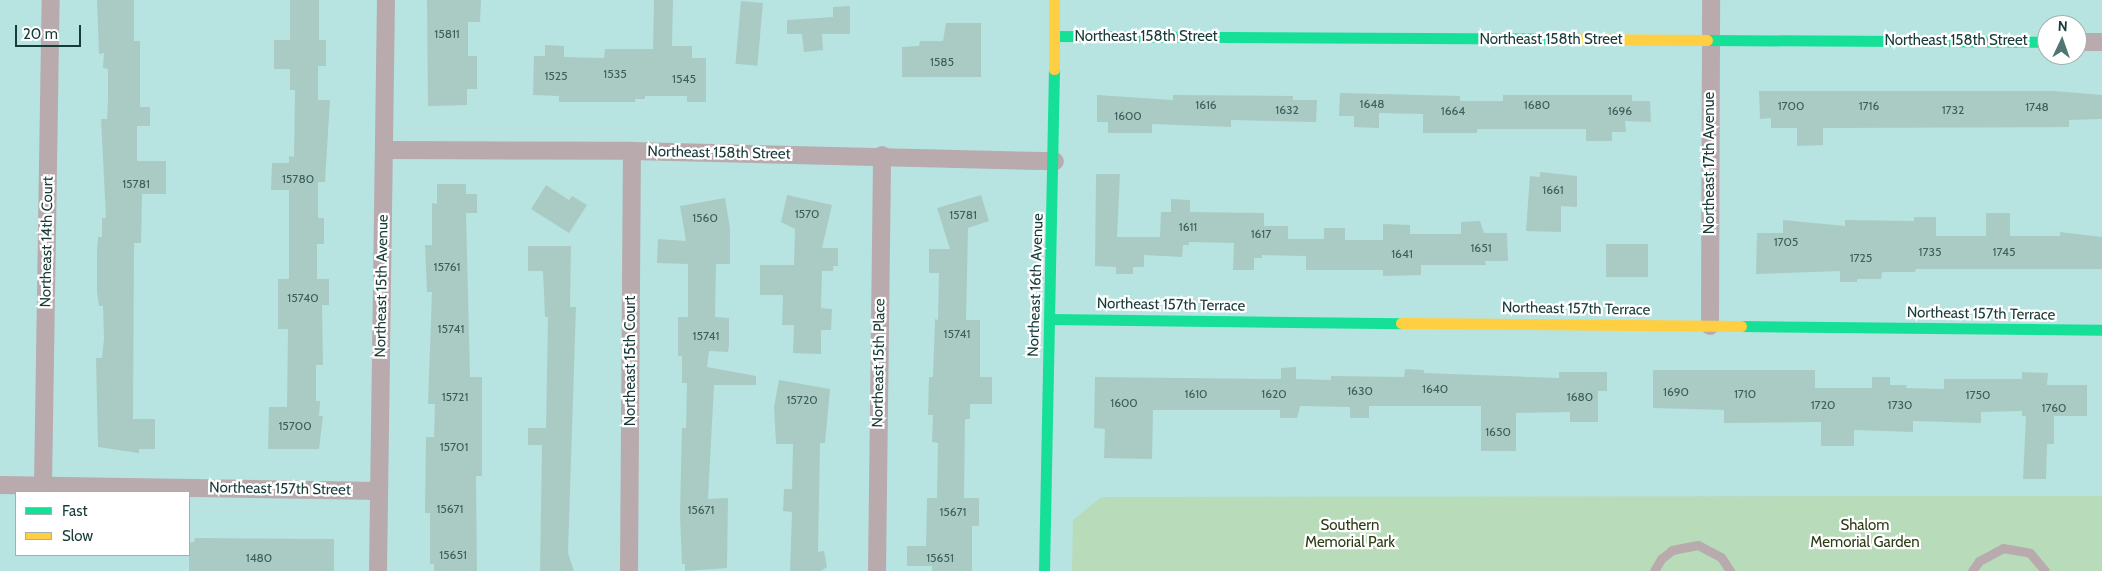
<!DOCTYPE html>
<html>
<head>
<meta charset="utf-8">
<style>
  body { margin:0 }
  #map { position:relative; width:2102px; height:571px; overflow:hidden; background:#b7e4e1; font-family:Cabin,sans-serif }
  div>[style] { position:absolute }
  .green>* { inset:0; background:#b8dbb9 }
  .building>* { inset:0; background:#a9cbc4; transform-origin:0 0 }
  .lane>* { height:9px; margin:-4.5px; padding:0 4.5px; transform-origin:4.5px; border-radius:4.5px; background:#b8aaad }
  .street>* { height:18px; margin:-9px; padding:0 9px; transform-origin:9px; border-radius:9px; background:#b8aaad }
  .fast>* { height:11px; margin:-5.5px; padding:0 5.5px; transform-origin:5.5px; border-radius:5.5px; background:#16e098 }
  .slow>* { height:11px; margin:-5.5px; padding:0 5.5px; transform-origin:5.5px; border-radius:5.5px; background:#ffcf43 }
  span { translate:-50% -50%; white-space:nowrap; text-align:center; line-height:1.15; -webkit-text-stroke:4.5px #fff; paint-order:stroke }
  .number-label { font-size:12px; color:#3c5f5b }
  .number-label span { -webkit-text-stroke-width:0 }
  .street-label { font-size:15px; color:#173b38 }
  .park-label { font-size:15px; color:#2c3c14 }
  .legend { position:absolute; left:15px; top:491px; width:175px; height:65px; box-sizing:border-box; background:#fff; border:1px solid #a2b1af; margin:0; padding:6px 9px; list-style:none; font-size:15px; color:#173b38 }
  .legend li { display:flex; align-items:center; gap:10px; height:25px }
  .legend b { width:25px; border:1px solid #a2b1af }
  .north { position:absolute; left:2037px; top:15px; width:50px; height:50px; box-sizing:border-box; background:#fff; border:1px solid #a2b1af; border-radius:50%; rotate:3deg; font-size:14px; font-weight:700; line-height:20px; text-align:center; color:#173b38 }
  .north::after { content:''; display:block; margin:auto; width:18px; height:22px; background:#4f7673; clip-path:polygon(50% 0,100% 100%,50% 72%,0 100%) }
  .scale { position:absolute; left:15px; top:25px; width:66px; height:22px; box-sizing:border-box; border:2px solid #173b38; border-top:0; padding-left:6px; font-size:15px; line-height:18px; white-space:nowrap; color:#173b38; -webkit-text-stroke:4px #fff; paint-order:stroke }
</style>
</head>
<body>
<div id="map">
  <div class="green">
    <i style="clip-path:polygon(2102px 496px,2102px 571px,1072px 571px,1073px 520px,1101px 497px)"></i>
  </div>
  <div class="building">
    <i style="clip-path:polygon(97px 0,134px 0,134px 41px,140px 41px,140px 107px,150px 107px,150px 126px,137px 126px,137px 161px,166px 161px,166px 194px,142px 194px,141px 243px,134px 243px,133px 419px,155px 419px,155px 449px,139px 449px,139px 453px,98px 447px,96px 358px,102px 358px,104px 339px,103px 306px,99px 306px,97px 292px,97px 252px,98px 237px,102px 237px,102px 218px,106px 218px,101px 119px,107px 119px,108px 101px,108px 69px,103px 68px,104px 53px,99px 54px)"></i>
    <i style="clip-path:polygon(290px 0,319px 0,319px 40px,326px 40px,326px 66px,318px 66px,318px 100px,330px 100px,325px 182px,318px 182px,318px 218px,324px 218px,324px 244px,317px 244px,317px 279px,329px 279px,329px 305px,322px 305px,323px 365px,316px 365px,316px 401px,320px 401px,319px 416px,323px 416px,319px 449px,268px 449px,269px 407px,287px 407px,288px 329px,278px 329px,278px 279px,289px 279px,289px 190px,271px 190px,272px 163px,289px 163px,289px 156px,294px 157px,295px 90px,290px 90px,290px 69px,274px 69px,274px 40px,290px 40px)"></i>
    <i style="clip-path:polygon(427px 0,481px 0,480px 22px,468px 22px,468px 56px,477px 56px,477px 89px,467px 89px,467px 105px,428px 106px)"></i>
    <i style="clip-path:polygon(654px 0,673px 0,672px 46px,692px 46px,692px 58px,706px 58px,706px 102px,687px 102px,687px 96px,645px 96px,645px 99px,635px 99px,635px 102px,559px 102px,559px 96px,533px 95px,534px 56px,545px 56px,545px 45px,564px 46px,564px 57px,604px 58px,605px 49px,653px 49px)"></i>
    <i style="left:741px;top:1px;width:22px;height:63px;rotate:5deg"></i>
    <i style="clip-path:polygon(850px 6px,850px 34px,822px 34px,823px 50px,804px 52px,802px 34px,787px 34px,787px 20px,833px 17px,833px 7px)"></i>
    <i style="clip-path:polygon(946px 23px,981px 23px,981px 77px,902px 77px,902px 47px,919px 46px,920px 41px,943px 41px)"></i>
    <i style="clip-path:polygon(1759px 91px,2054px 91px,2102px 95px,2102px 119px,2069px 120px,2069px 127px,1823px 128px,1823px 145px,1797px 146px,1797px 128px,1771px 128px,1771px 118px,1760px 119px)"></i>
    <i style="clip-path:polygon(1340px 93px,1460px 96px,1460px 101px,1503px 101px,1503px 95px,1632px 95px,1632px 101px,1650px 101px,1651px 122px,1625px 121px,1626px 132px,1612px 132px,1612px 141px,1586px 141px,1586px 129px,1477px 129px,1477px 133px,1423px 133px,1423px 114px,1379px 113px,1379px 128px,1354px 127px,1354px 116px,1339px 116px)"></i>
    <i style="clip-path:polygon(1097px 95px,1173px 100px,1173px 95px,1293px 96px,1293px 100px,1317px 100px,1316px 122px,1231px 120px,1231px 127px,1152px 124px,1152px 133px,1108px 133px,1108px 122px,1097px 122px)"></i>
    <i style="clip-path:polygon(1540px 172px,1577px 176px,1577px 207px,1561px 206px,1561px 232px,1526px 231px,1530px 176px,1540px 177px)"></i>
    <i style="clip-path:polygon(1096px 174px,1120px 174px,1117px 237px,1160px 237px,1161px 212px,1171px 212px,1171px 199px,1190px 200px,1190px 212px,1264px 213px,1264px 226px,1288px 226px,1288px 239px,1324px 239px,1324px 228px,1345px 228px,1345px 240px,1383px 240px,1383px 224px,1410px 225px,1410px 234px,1461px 234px,1461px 222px,1480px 221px,1484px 233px,1507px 233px,1508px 261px,1485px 261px,1486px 265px,1421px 265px,1421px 275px,1383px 276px,1383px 270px,1306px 270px,1306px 256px,1262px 255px,1262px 258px,1254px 258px,1254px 270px,1233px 270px,1234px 243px,1189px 242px,1189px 245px,1183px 245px,1182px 257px,1144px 255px,1144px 267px,1133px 267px,1133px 274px,1116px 274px,1116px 267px,1095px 266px)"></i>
    <i style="clip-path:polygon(437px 184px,466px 184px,466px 194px,477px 194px,477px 213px,466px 213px,470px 377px,482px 377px,482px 476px,476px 476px,477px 571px,434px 571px,434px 564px,430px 564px,430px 513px,425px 513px,426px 437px,434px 437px,435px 404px,428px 404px,432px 292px,427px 292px,425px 245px,432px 245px,432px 203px,437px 204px)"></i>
    <i style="clip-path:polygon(546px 185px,569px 200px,572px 196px,587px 205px,569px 233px,531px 209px)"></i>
    <i style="clip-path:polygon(787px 195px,832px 205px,822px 248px,838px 248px,838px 266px,833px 266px,833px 271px,822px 271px,821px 308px,832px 309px,831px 330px,821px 330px,821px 354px,793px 353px,794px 325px,782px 325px,783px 295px,760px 295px,760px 265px,794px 265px,795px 229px,781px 222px)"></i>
    <i style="clip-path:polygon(981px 195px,989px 221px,968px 228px,966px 320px,980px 320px,980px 377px,992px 377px,992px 404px,970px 404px,970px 419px,965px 419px,964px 498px,979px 498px,979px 526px,972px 526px,972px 571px,932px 571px,932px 566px,907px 566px,907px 546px,926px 546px,927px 498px,937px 498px,938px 443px,932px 442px,933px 415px,928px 415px,929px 377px,933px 377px,935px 319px,938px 320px,939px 273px,929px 273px,929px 249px,950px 249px,937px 208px)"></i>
    <i style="clip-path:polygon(725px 198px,730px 228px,730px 264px,716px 264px,715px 317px,729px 318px,729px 345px,728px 352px,709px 351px,707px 367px,756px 376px,756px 385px,714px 385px,708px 499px,728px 498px,727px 568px,685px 571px,685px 564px,682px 564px,680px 514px,682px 428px,686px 428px,687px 383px,682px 383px,682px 356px,678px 356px,678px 317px,688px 317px,688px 264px,657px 263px,658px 239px,686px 241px,680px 206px)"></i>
    <i style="clip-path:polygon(1986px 213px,2010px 213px,2010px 236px,2060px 236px,2060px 232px,2102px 237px,2102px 269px,1916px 269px,1915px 272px,1882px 272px,1881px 279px,1857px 279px,1857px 282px,1840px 282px,1840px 271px,1756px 274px,1757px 233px,1783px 233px,1783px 220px,1845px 226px,1845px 220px,1914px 221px,1914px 217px,1936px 217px,1936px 236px,1986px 236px)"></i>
    <i style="left:1606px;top:244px;width:42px;height:33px"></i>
    <i style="clip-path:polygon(528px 246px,571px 246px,570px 307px,576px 307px,568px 553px,574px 571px,540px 571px,542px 445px,528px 445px,528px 428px,546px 428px,548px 317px,545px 317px,543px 271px,528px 271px)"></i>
    <i style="clip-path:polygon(1296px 367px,1296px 379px,1331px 380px,1331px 376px,1404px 377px,1405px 369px,1424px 370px,1424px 373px,1559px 378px,1559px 372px,1607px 372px,1607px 391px,1598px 391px,1598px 422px,1570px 422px,1570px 412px,1516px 413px,1516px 451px,1481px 451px,1481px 406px,1369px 406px,1369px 418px,1350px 418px,1350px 407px,1300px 406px,1297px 418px,1280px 418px,1280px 410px,1153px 410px,1152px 459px,1104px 458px,1105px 429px,1094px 428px,1095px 377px,1281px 379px,1281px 368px)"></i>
    <i style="clip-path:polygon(1653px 370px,1815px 370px,1815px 388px,1872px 388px,1872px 377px,1890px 377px,1890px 385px,1907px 385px,1906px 388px,1944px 389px,1944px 379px,2022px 379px,2022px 372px,2048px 373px,2047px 385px,2087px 385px,2087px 416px,2054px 416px,2054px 444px,2047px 444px,2046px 479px,2023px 479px,2026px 416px,2022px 416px,2022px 411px,1981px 412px,1981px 423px,1913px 421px,1913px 432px,1854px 430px,1854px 446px,1821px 446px,1821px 422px,1724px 423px,1724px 410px,1653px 408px)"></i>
    <i style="clip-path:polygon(779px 380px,830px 389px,825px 443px,820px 443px,818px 552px,824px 551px,827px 567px,821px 571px,790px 571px,792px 512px,783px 511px,784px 489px,792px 489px,793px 444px,776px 444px,774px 407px)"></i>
    <i style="clip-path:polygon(195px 538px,334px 539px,334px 571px,189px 571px,189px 543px,194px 542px)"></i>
  </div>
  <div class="lane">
    <i style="left:1654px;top:571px;width:14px;rotate:-60deg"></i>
    <i style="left:1661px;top:559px;width:14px;rotate:-39deg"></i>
    <i style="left:1672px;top:550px;width:26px;rotate:-11deg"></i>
    <i style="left:1698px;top:545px;width:26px;rotate:28deg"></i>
    <i style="left:1721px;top:557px;width:17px;rotate:57deg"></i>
    <i style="left:1972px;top:571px;width:12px;rotate:-55deg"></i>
    <i style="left:1979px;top:561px;width:27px;rotate:-28deg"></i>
    <i style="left:2003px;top:548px;width:27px;rotate:10deg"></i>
    <i style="left:2030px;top:553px;width:23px;rotate:50deg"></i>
  </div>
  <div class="street">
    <i style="left:2077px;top:42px;width:25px"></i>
    <i style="left:384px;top:150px;width:248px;rotate:0.2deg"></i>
    <i style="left:632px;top:151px;width:423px;rotate:1.4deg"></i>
    <i style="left:1710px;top:326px;width:326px;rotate:-89.8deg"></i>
    <i style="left:0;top:485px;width:379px;rotate:0.9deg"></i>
    <i style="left:43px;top:485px;width:485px;rotate:-89.1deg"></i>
    <i style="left:378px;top:571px;width:571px;rotate:-89.2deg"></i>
    <i style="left:629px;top:571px;width:420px;rotate:-89.6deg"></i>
    <i style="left:877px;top:571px;width:416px;rotate:-89.3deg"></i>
  </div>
  <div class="fast">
    <i style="left:1054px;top:36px;width:498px;rotate:0.3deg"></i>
    <i style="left:1707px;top:40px;width:340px;rotate:0.3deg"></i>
    <i style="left:1050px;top:319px;width:351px;rotate:0.7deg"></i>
    <i style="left:1741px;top:326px;width:361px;rotate:0.6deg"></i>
    <i style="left:1044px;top:571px;width:502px;rotate:-88.86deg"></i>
  </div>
  <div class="slow">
    <i style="left:1054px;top:0;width:69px;rotate:90deg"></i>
    <i style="left:1552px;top:39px;width:155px;rotate:0.4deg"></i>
    <i style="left:1401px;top:323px;width:340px;rotate:0.5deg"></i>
  </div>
  <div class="number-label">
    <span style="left:447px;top:34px">15811</span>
    <span style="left:942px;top:62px">1585</span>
    <span style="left:615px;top:74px">1535</span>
    <span style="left:556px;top:76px">1525</span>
    <span style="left:684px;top:79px">1545</span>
    <span style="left:1372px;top:104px">1648</span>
    <span style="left:1206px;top:105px">1616</span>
    <span style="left:1537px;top:105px">1680</span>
    <span style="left:1791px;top:106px">1700</span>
    <span style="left:1869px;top:106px">1716</span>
    <span style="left:2037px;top:107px">1748</span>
    <span style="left:1287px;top:110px">1632</span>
    <span style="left:1953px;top:110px">1732</span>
    <span style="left:1453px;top:111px">1664</span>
    <span style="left:1620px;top:111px">1696</span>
    <span style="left:1128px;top:116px">1600</span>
    <span style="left:298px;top:179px">15780</span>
    <span style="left:136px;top:184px">15781</span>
    <span style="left:1553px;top:190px">1661</span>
    <span style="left:807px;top:214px">1570</span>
    <span style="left:963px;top:215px">15781</span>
    <span style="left:705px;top:218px">1560</span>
    <span style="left:1188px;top:227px">1611</span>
    <span style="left:1261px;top:234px">1617</span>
    <span style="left:1786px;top:242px">1705</span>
    <span style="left:1481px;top:248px">1651</span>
    <span style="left:1930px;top:252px">1735</span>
    <span style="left:2004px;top:252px">1745</span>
    <span style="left:1402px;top:254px">1641</span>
    <span style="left:1861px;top:258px">1725</span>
    <span style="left:447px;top:267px">15761</span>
    <span style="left:303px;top:298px">15740</span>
    <span style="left:451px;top:329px">15741</span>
    <span style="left:957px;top:334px">15741</span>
    <span style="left:706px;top:336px">15741</span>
    <span style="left:1435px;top:389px">1640</span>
    <span style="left:1360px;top:391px">1630</span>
    <span style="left:1676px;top:392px">1690</span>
    <span style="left:1196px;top:394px">1610</span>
    <span style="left:1274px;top:394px">1620</span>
    <span style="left:1745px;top:394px">1710</span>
    <span style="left:1978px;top:395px">1750</span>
    <span style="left:455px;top:397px">15721</span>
    <span style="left:1580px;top:397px">1680</span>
    <span style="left:802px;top:400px">15720</span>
    <span style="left:1124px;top:403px">1600</span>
    <span style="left:1823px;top:405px">1720</span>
    <span style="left:1900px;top:405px">1730</span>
    <span style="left:2054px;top:408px">1760</span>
    <span style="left:295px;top:426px">15700</span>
    <span style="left:1498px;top:432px">1650</span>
    <span style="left:454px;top:447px">15701</span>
    <span style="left:450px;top:509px">15671</span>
    <span style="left:701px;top:510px">15671</span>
    <span style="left:953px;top:512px">15671</span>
    <span style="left:453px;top:555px">15651</span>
    <span style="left:259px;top:558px">1480</span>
    <span style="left:940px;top:558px">15651</span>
  </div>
  <div class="street-label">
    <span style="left:1146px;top:37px">Northeast 158th Street</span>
    <span style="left:1551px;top:40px">Northeast 158th Street</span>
    <span style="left:1956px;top:41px">Northeast 158th Street</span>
    <span style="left:719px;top:153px;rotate:1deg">Northeast 158th Street</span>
    <span style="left:1710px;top:163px;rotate:-90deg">Northeast 17th Avenue</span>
    <span style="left:47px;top:242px;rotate:-89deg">Northeast 14th Court</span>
    <span style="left:1036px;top:285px;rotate:-88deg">Northeast 16th Avenue</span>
    <span style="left:382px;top:286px;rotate:-89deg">Northeast 15th Avenue</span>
    <span style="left:1171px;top:305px;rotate:1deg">Northeast 157th Terrace</span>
    <span style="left:1576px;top:309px;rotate:1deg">Northeast 157th Terrace</span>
    <span style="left:1981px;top:314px;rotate:1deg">Northeast 157th Terrace</span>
    <span style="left:631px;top:361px;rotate:-90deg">Northeast 15th Court</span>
    <span style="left:879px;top:363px;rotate:-89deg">Northeast 15th Place</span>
    <span style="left:280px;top:489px;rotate:1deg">Northeast 157th Street</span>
  </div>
  <div class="park-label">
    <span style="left:1350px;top:534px">Southern<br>Memorial Park</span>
    <span style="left:1865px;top:534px">Shalom<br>Memorial Garden</span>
  </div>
  <ul class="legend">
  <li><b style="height:6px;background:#16e098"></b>Fast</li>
  <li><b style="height:6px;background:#ffcf43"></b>Slow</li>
  </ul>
  <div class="north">N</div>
  <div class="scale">20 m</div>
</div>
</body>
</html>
